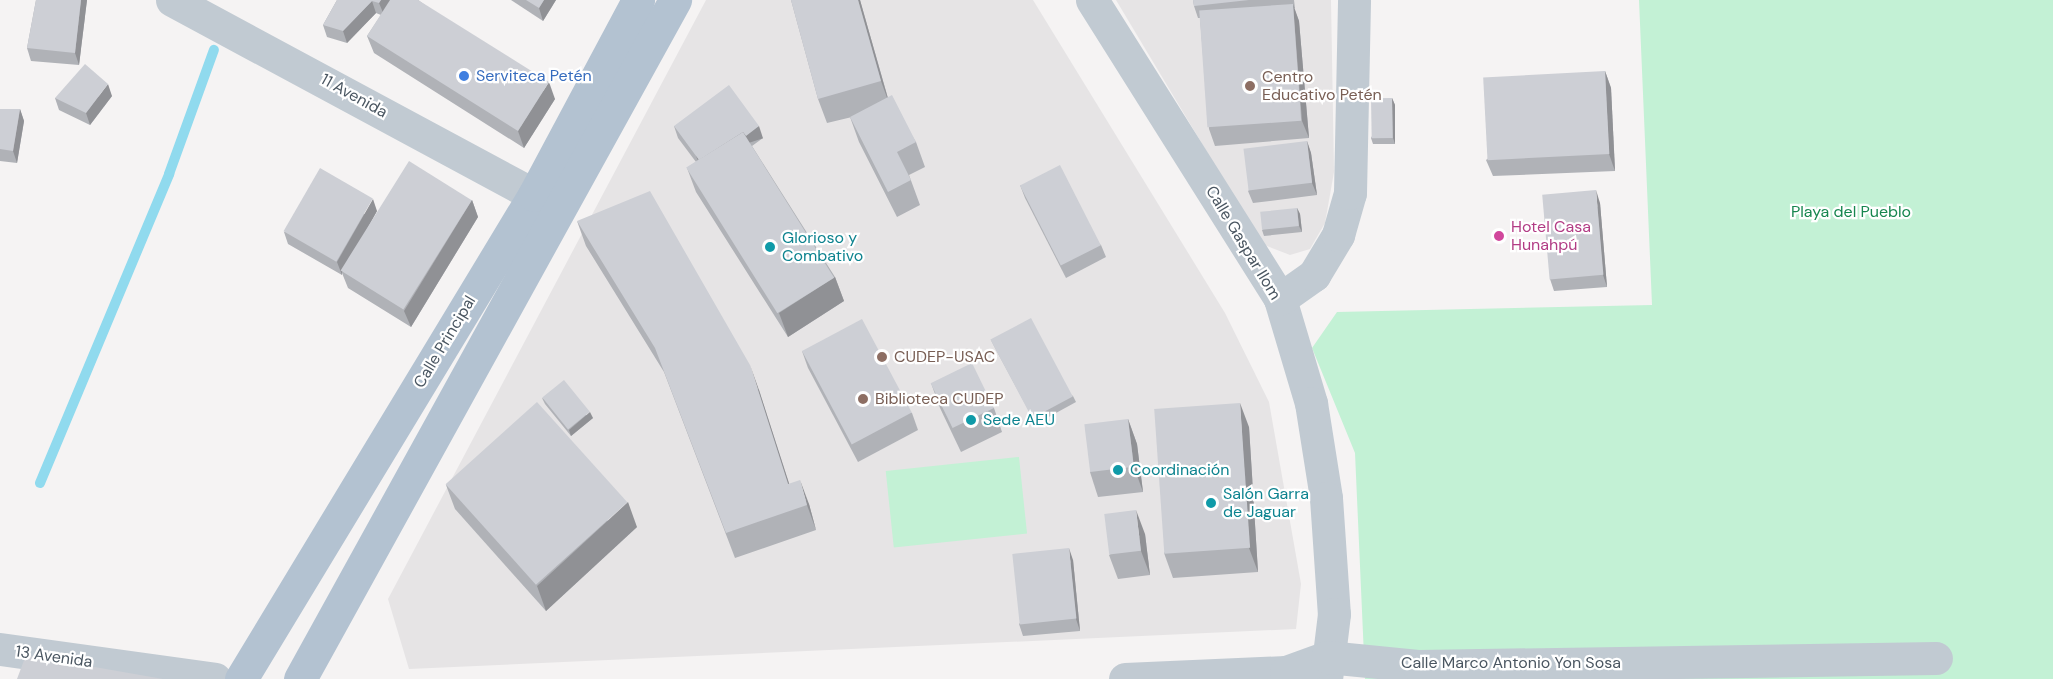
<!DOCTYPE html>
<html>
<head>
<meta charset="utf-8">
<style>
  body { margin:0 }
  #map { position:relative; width:2053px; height:679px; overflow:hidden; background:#f5f3f3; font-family:"DM Sans",sans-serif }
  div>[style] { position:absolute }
  .education>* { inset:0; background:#e6e4e5 }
  .green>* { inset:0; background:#c3f1d5; transform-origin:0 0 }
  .stream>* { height:10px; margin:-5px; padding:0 5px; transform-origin:5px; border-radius:5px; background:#90daee }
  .minor>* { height:33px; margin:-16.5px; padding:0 16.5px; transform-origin:16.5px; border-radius:16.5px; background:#c1cad2 }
  .primary>* { height:33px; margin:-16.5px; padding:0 16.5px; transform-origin:16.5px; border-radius:16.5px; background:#b3c2d1 }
  .wall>* { inset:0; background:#b0b2b7 }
  .shaded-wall>* { inset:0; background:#909195; transform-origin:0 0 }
  .building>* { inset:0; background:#cdcfd5; transform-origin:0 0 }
  .dots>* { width:16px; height:16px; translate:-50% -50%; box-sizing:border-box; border:3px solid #fff; border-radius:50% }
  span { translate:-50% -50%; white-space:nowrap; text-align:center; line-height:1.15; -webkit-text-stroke:4.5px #fff; paint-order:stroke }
  .shop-label { font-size:16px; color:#366cbe }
  .left { translate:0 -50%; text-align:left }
  .education-label { font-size:16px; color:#785e54 }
  .street-label { font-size:16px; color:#4a5661 }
  .park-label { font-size:16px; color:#17864f }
  .hotel-label { font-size:16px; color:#b23c85 }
  .culture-label { font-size:16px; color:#0d838f }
</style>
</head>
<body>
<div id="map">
  <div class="education">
    <i style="clip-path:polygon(706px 0,1033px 0,1225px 313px,1269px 402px,1301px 584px,1296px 629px,409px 669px,388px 599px)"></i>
    <i style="clip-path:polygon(1116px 0,1331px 0,1334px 172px,1325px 223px,1310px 249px,1290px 255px,1262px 244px)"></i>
  </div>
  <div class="green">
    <i style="clip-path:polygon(1639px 0,2053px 0,2053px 679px,1365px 679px,1355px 453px,1312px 348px,1337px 312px,1652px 305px)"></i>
    <i style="left:1019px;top:457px;width:77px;height:134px;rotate:84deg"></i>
  </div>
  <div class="stream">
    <i style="left:40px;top:483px;width:335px;rotate:-67.3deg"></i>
    <i style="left:169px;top:174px;width:132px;rotate:-70.1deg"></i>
  </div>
  <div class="minor">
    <i style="left:172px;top:0;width:411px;rotate:28.3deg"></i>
    <i style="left:1092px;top:0;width:353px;rotate:57.8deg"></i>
    <i style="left:1280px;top:299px;width:109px;rotate:73.4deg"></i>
    <i style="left:1311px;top:403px;width:96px;rotate:81deg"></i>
    <i style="left:1326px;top:498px;width:116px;rotate:86.1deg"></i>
    <i style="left:1334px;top:614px;width:65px;rotate:97deg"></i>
    <i style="left:1280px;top:299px;width:42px;rotate:-35.2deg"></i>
    <i style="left:1314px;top:275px;width:47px;rotate:-59deg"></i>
    <i style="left:1338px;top:235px;width:44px;rotate:-74.1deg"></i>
    <i style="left:1350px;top:193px;width:193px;rotate:-88.8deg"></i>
    <i style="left:0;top:649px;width:217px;rotate:7.9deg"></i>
    <i style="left:1125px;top:679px;width:161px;rotate:-2.5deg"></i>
    <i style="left:1286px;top:672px;width:44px;rotate:-20.1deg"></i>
    <i style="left:1327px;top:657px;width:91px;rotate:5.6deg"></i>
    <i style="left:1418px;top:666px;width:518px;rotate:-0.88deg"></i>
  </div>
  <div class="primary">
    <i style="left:241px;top:679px;width:566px;rotate:-58.81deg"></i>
    <i style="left:534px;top:195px;width:221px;rotate:-61.9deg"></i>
    <i style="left:300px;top:679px;width:776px;rotate:-61.09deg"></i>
  </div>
  <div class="wall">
    <i style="clip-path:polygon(36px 0,87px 0,79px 65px,31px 61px,27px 48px)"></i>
    <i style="clip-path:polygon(337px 0,418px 0,555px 99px,524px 148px,374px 53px,367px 36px,381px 15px,376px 13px,347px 43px,327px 37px,323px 25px)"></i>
    <i style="clip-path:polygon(511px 0,556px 0,543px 21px)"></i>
    <i style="clip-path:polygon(791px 0,860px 0,888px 98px,916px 142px,925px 167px,909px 175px,920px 205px,897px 217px,859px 142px,850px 117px,852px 117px,827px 123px,818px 99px)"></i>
    <i style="clip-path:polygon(1193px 0,1294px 0,1295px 8px,1294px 8px,1299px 21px,1309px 138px,1215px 146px,1209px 129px,1200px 18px,1198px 18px,1194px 6px)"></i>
    <i style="clip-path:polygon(1605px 71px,1611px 88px,1615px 171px,1493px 176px,1486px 160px)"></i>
    <i style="clip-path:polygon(112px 96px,90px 125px,59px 110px,55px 98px)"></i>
    <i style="clip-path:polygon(1392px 98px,1395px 105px,1395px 144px,1373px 144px,1371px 138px)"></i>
    <i style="clip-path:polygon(0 109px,20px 109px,24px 121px,17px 163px,0 161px)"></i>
    <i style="clip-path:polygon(674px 126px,763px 138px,752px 146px,835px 277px,844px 301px,788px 337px,696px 192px,687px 168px,696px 162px,678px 138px)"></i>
    <i style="clip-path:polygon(1307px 141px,1311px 153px,1317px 195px,1253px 203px,1248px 191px)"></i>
    <i style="clip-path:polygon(1020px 185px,1101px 245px,1106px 257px,1066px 278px,1025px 198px)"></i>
    <i style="clip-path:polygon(472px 200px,478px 217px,411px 327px,348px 288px,342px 273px,342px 275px,288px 244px,284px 232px,377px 211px,365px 233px)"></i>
    <i style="clip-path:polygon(1600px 203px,1607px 287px,1554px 291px,1550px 279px)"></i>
    <i style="clip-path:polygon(1297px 208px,1300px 214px,1302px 232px,1264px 236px,1262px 230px)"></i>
    <i style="clip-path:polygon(577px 221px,759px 390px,789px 484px,809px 504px,816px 530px,735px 558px,664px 372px,586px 246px)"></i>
    <i style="clip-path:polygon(991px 340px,1073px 396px,1076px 402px,1036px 424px,994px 346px)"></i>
    <i style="clip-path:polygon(802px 351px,912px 413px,918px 430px,858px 462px,808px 368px)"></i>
    <i style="clip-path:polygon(931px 383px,994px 408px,1002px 432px,961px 452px,940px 408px)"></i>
    <i style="clip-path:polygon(542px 398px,593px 418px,571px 436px,545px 404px)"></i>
    <i style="clip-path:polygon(1128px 419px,1137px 444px,1143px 492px,1098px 497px,1090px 472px)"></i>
    <i style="clip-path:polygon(1249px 427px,1258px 572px,1173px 578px,1164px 553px)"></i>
    <i style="clip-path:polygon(446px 485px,637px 527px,546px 611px,455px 509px)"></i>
    <i style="clip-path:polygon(1145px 534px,1150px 575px,1118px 579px,1109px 555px)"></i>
    <i style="clip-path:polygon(1073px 560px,1080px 631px,1023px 636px,1019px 624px)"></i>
  </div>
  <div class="shaded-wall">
    <i style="clip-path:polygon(81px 0,87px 0,79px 65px,75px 53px)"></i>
    <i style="clip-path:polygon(381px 0,393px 0,384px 15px,379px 3px)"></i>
    <i style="clip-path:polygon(544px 0,556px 0,543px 21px,539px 8px)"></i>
    <i style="clip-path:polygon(858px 0,860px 0,890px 106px,881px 81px)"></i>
    <i style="clip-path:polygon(372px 1px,376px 13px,347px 43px,343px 31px)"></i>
    <i style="clip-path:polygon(1293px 4px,1299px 21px,1309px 138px,1302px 121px)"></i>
    <i style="clip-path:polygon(1605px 71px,1611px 88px,1615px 171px,1609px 154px)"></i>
    <i style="clip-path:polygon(549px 82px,555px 99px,524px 148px,518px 131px)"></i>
    <i style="clip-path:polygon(108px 84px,112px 96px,90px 125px,86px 113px)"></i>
    <i style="clip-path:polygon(1392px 98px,1395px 105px,1395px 144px,1393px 138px)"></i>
    <i style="clip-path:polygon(20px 109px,24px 121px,17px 163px,13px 151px)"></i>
    <i style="left:759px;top:126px;width:13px;height:69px;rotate:72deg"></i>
    <i style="clip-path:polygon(1307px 141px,1311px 153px,1317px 195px,1312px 183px)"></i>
    <i style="clip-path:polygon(1596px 190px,1600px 203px,1607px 287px,1603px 275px)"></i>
    <i style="clip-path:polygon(373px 199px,377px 211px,343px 272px,342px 271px,342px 275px,337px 262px)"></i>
    <i style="clip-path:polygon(472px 200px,478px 217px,411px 327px,404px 311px)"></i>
    <i style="clip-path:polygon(1297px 208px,1300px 214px,1302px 232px,1299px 226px)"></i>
    <i style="clip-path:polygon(835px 277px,844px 301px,788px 337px,779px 313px)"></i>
    <i style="clip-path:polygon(750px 365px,759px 390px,797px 508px,788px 484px)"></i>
    <i style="clip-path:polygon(1240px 403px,1249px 427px,1258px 572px,1249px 548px)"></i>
    <i style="clip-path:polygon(590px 412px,593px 418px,571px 436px,569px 430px)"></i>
    <i style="clip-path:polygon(1128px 419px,1137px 444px,1143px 492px,1134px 467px)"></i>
    <i style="clip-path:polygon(800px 480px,809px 504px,816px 530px,807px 505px)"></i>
    <i style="clip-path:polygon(628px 502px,637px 527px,546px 611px,537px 586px)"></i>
    <i style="clip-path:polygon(1136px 510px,1145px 534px,1150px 575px,1141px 551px)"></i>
    <i style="clip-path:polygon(1069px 548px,1073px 560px,1080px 631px,1076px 619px)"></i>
  </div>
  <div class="building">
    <i style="clip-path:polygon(36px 0,81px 0,75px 53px,27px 48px)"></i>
    <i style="clip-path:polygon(337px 0,381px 0,379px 3px,372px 1px,343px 31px,323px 25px)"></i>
    <i style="clip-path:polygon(390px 0,418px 0,549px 82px,518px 131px,367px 36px)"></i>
    <i style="clip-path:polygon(526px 0,544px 0,539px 8px)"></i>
    <i style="clip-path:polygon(791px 0,858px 0,881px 81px,818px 99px)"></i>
    <i style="clip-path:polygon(1193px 0,1249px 0,1194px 6px)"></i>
    <i style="left:1293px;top:4px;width:117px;height:94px;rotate:86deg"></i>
    <i style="clip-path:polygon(85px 64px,108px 84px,86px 113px,55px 98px)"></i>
    <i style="left:1605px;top:71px;width:83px;height:122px;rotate:87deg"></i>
    <i style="clip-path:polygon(729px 85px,759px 126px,746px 136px,743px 132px,699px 160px,674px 126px)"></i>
    <i style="clip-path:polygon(892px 95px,916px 142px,897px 152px,911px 180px,888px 192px,850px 117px)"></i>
    <i style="left:1392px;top:98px;width:40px;height:21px;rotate:89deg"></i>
    <i style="clip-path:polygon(0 109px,20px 109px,13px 151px,0 149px)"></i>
    <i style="left:743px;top:132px;width:172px;height:67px;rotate:58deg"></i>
    <i style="left:1307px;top:141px;width:42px;height:64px;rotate:83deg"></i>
    <i style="left:409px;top:161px;width:74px;height:129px;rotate:32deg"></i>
    <i style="left:1060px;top:165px;width:90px;height:45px;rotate:63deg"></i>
    <i style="left:320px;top:168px;width:61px;height:73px;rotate:30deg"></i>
    <i style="left:1596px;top:190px;width:85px;height:54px;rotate:85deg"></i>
    <i style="clip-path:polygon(650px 191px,750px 365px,788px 484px,800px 480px,807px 505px,726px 533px,655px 348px,577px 221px)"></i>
    <i style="left:1297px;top:208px;width:18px;height:37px;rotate:84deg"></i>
    <i style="left:1031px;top:318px;width:89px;height:46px;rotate:62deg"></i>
    <i style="left:862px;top:319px;width:106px;height:68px;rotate:62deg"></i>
    <i style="left:972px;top:363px;width:50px;height:46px;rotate:64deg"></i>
    <i style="left:564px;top:380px;width:41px;height:28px;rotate:51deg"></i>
    <i style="left:537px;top:402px;width:135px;height:123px;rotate:48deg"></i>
    <i style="left:1240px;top:403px;width:145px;height:86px;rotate:86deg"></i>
    <i style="left:1128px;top:419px;width:48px;height:44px;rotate:83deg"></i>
    <i style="left:1136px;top:510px;width:41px;height:32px;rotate:83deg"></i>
    <i style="left:1069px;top:548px;width:71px;height:57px;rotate:84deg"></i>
    <i style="clip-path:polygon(26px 655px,163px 679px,17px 679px)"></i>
  </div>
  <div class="dots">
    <i style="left:464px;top:76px;background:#3f7fe0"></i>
    <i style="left:1250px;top:86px;background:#8d6e63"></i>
    <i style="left:1499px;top:236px;background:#d1479c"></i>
    <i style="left:770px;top:247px;background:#0f9aa8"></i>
    <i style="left:882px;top:357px;background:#8d6e63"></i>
    <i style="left:863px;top:399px;background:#8d6e63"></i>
    <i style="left:971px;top:420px;background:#0f9aa8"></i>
    <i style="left:1118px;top:470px;background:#0f9aa8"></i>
    <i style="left:1211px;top:503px;background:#0f9aa8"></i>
  </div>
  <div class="shop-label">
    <span class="left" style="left:476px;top:76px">Serviteca Petén</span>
  </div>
  <div class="education-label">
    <span class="left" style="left:1262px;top:86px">Centro<br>Educativo Petén</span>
    <span class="left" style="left:894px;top:357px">CUDEP-USAC</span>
    <span class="left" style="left:875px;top:399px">Biblioteca CUDEP</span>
  </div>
  <div class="street-label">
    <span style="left:354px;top:96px;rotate:29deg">11 Avenida</span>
    <span style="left:1243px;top:243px;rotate:59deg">Calle Gaspar Ilom</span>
    <span style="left:445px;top:342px;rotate:-59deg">Calle Principal</span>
    <span style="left:54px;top:657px;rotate:8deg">13 Avenida</span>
    <span style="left:1511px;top:663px">Calle Marco Antonio Yon Sosa</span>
  </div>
  <div class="park-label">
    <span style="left:1851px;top:212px">Playa del Pueblo</span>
  </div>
  <div class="hotel-label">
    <span class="left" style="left:1511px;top:236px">Hotel Casa<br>Hunahpú</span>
  </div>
  <div class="culture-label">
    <span class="left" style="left:782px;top:247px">Glorioso y<br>Combativo</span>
    <span class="left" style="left:983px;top:420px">Sede AEU</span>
    <span class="left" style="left:1130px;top:470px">Coordinación</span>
    <span class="left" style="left:1223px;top:503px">Salón Garra<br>de Jaguar</span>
  </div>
</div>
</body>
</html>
